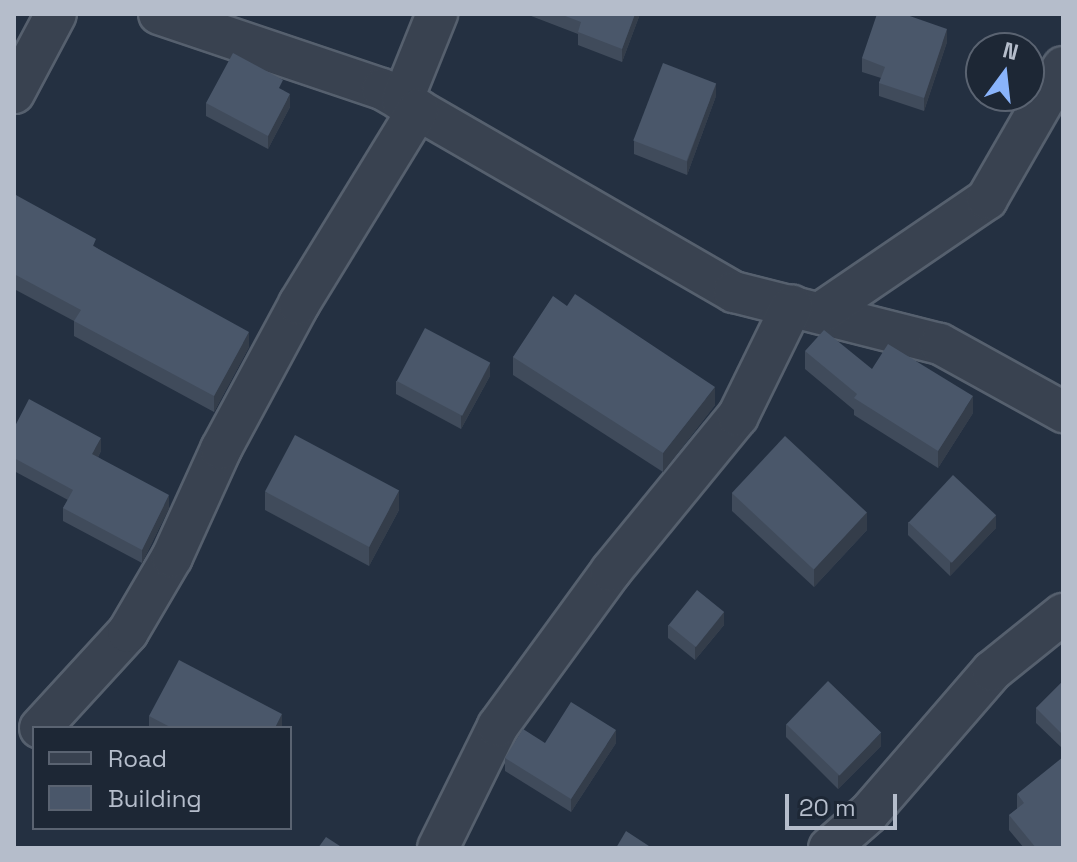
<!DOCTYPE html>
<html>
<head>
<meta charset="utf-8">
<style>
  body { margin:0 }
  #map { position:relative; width:1077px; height:862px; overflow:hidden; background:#243041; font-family:"Space Grotesk",sans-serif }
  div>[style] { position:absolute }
  .roads { filter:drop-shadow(2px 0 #56606e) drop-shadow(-2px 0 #56606e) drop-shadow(0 2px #56606e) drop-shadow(0 -2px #56606e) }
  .minor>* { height:40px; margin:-20px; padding:0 20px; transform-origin:20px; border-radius:20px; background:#394250 }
  .wall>* { inset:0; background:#404b5b }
  .shaded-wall>* { inset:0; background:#343d4a }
  .building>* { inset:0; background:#4a576a; transform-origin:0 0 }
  span { translate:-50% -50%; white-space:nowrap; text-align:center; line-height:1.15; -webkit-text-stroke:6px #1d2735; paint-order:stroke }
  .frame { position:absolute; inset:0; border:16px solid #b5bdcb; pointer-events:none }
  .legend { position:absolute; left:32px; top:726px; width:260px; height:104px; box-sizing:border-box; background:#1d2735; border:2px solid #5a6371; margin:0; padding:10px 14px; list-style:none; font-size:24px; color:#b5bdcb }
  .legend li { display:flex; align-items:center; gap:16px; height:40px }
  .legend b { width:40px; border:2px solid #5a6371 }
  .north { position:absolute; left:965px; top:32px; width:80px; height:80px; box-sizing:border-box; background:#1d2735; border:2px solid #5a6371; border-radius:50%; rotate:15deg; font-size:22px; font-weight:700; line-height:32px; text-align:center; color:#b5bdcb }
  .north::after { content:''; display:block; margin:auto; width:28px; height:36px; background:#8ab4fb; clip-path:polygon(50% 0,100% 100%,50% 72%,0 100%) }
  .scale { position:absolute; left:785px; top:794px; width:112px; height:36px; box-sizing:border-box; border:4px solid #b5bdcb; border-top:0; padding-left:10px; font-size:24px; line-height:28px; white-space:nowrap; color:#b5bdcb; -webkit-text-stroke:6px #1d2735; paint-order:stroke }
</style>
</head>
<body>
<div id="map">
  <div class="roads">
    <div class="minor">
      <i style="left:159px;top:14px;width:235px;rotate:18.6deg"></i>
      <i style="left:382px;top:89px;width:406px;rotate:30deg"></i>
      <i style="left:734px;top:292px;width:212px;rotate:14.2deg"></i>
      <i style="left:940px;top:344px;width:141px;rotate:28.9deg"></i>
      <i style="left:14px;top:93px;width:89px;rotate:-62deg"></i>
      <i style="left:402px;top:101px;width:94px;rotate:-68.1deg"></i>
      <i style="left:820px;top:313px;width:202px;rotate:-34.3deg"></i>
      <i style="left:987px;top:199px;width:152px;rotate:-60.1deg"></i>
      <i style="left:40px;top:728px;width:130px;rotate:-47.5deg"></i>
      <i style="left:128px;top:632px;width:87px;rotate:-59.6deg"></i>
      <i style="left:172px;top:557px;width:119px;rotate:-65.6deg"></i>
      <i style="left:221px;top:449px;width:165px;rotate:-61.7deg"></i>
      <i style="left:299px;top:304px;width:228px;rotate:-58.5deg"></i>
      <i style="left:438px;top:848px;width:136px;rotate:-63.8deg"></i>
      <i style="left:498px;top:726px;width:192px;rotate:-53.9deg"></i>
      <i style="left:611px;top:571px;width:200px;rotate:-50.7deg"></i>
      <i style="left:738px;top:416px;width:123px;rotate:-63.9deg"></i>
      <i style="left:829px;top:848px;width:53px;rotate:-41.2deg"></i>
      <i style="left:869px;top:813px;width:188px;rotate:-49.1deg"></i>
      <i style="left:992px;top:671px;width:91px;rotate:-38.8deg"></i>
    </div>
  </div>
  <div class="wall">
    <i style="clip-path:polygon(526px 14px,640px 14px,622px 62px,578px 45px,578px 34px)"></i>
    <i style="clip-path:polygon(947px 42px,924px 111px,879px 96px,879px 83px,881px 78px,862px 72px,862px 58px)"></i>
    <i style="clip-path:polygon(283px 90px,290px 107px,268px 149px,206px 116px,206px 103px)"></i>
    <i style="clip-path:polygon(716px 96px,687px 175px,634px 154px,634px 141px)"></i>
    <i style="clip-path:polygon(14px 194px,249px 347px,214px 412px,74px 336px,74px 321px,14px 289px)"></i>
    <i style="clip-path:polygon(567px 306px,715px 405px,663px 472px,513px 375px,513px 357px)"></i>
    <i style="clip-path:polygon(805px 351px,872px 369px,973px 413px,938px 468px,854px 415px,854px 410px,805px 369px)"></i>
    <i style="clip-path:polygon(490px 376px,461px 429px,396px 394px,396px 381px)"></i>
    <i style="clip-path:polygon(14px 428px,101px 451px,98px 457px,169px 508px,142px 563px,63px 521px,63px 508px,68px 500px,14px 471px)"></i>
    <i style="clip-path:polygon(265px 492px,399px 510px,369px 566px,265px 510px)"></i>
    <i style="clip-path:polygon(732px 493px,867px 530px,814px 587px,732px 511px)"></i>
    <i style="clip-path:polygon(908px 522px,996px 528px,950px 576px,908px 535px)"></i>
    <i style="clip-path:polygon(668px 625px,724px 625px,695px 660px,668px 638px)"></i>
    <i style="clip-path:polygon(1063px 681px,1063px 749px,1036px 723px,1036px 708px)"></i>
    <i style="clip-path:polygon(149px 716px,282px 728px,149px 728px)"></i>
    <i style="clip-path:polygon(786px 724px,881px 746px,838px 789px,786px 737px)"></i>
    <i style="clip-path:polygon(616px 743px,571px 812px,505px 771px,505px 758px)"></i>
    <i style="clip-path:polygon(1017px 794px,1063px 848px,1024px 848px,1009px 830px,1009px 815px,1017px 809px)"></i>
  </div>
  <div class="shaded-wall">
    <i style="clip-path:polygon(635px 14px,640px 14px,622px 62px,622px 49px)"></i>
    <i style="clip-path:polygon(947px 29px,947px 42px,924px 111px,924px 98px)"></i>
    <i style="clip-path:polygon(716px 83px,716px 96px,687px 175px,687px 162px)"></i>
    <i style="clip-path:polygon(290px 94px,290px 107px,268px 149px,268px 136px)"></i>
    <i style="clip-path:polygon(249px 332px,249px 347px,214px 412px,214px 396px)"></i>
    <i style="clip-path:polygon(490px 363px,490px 376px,461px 429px,461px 416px)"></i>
    <i style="clip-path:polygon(715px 387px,715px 405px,663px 472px,663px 453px)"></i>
    <i style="clip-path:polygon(973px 396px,973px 413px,938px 468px,938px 451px)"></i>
    <i style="clip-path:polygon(101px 438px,101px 451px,92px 467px,92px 454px)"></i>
    <i style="clip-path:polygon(399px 491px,399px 510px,369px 566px,369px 547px)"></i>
    <i style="clip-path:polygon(169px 495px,169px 508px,142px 563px,142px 550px)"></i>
    <i style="clip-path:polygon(867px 512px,867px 530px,814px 587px,814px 569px)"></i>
    <i style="clip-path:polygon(996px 515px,996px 528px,950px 576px,950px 563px)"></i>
    <i style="clip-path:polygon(724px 612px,724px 625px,695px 660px,695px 647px)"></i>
    <i style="clip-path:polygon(282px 714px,282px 728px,275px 728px)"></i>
    <i style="clip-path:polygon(616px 730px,616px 743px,571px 812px,571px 799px)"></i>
    <i style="clip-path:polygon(881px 733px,881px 746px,838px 789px,838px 776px)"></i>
  </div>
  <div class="building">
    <i style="clip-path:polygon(560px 14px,635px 14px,622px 49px,578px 32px,581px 22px)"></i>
    <i style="clip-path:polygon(877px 14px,904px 14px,947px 29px,924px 98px,879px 83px,885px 67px,862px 58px)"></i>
    <i style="clip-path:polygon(233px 53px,283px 80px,279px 88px,290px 94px,268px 136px,206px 103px)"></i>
    <i style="left:663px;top:63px;width:57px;height:83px;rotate:21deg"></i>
    <i style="clip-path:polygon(14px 194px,96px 239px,93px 246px,249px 332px,214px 396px,74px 321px,81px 310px,14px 274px)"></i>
    <i style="clip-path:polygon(575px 294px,715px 387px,663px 453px,513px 357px,553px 296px,567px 306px)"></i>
    <i style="left:425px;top:328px;width:74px;height:60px;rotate:28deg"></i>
    <i style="clip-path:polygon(824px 330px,872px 369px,888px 344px,973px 396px,938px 451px,854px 398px,857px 394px,805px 351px)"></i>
    <i style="clip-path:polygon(29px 399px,101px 438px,92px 454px,169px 495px,142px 550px,63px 508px,73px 490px,14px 458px,14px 428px)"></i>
    <i style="left:295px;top:435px;width:118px;height:64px;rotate:28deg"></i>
    <i style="left:785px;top:436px;width:112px;height:78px;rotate:43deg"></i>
    <i style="left:953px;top:475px;width:59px;height:65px;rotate:43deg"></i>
    <i style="left:697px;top:590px;width:35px;height:45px;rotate:39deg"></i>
    <i style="clip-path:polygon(179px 660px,282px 714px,275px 728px,172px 728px,149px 716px)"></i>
    <i style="left:828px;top:681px;width:74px;height:60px;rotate:44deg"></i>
    <i style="clip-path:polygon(1063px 681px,1063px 735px,1036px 708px)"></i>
    <i style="clip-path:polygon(571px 702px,616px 730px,571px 799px,505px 758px,523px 729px,545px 743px)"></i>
    <i style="clip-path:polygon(1063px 757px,1063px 848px,1036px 848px,1009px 815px,1024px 803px,1017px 794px)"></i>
    <i style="clip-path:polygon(626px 831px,652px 848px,616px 848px)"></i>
    <i style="clip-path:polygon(326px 837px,343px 848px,318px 848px)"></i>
  </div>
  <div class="frame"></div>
  <ul class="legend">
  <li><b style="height:10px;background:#394250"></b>Road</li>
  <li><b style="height:22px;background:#4a576a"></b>Building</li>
  </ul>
  <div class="north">N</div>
  <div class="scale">20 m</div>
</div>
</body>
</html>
